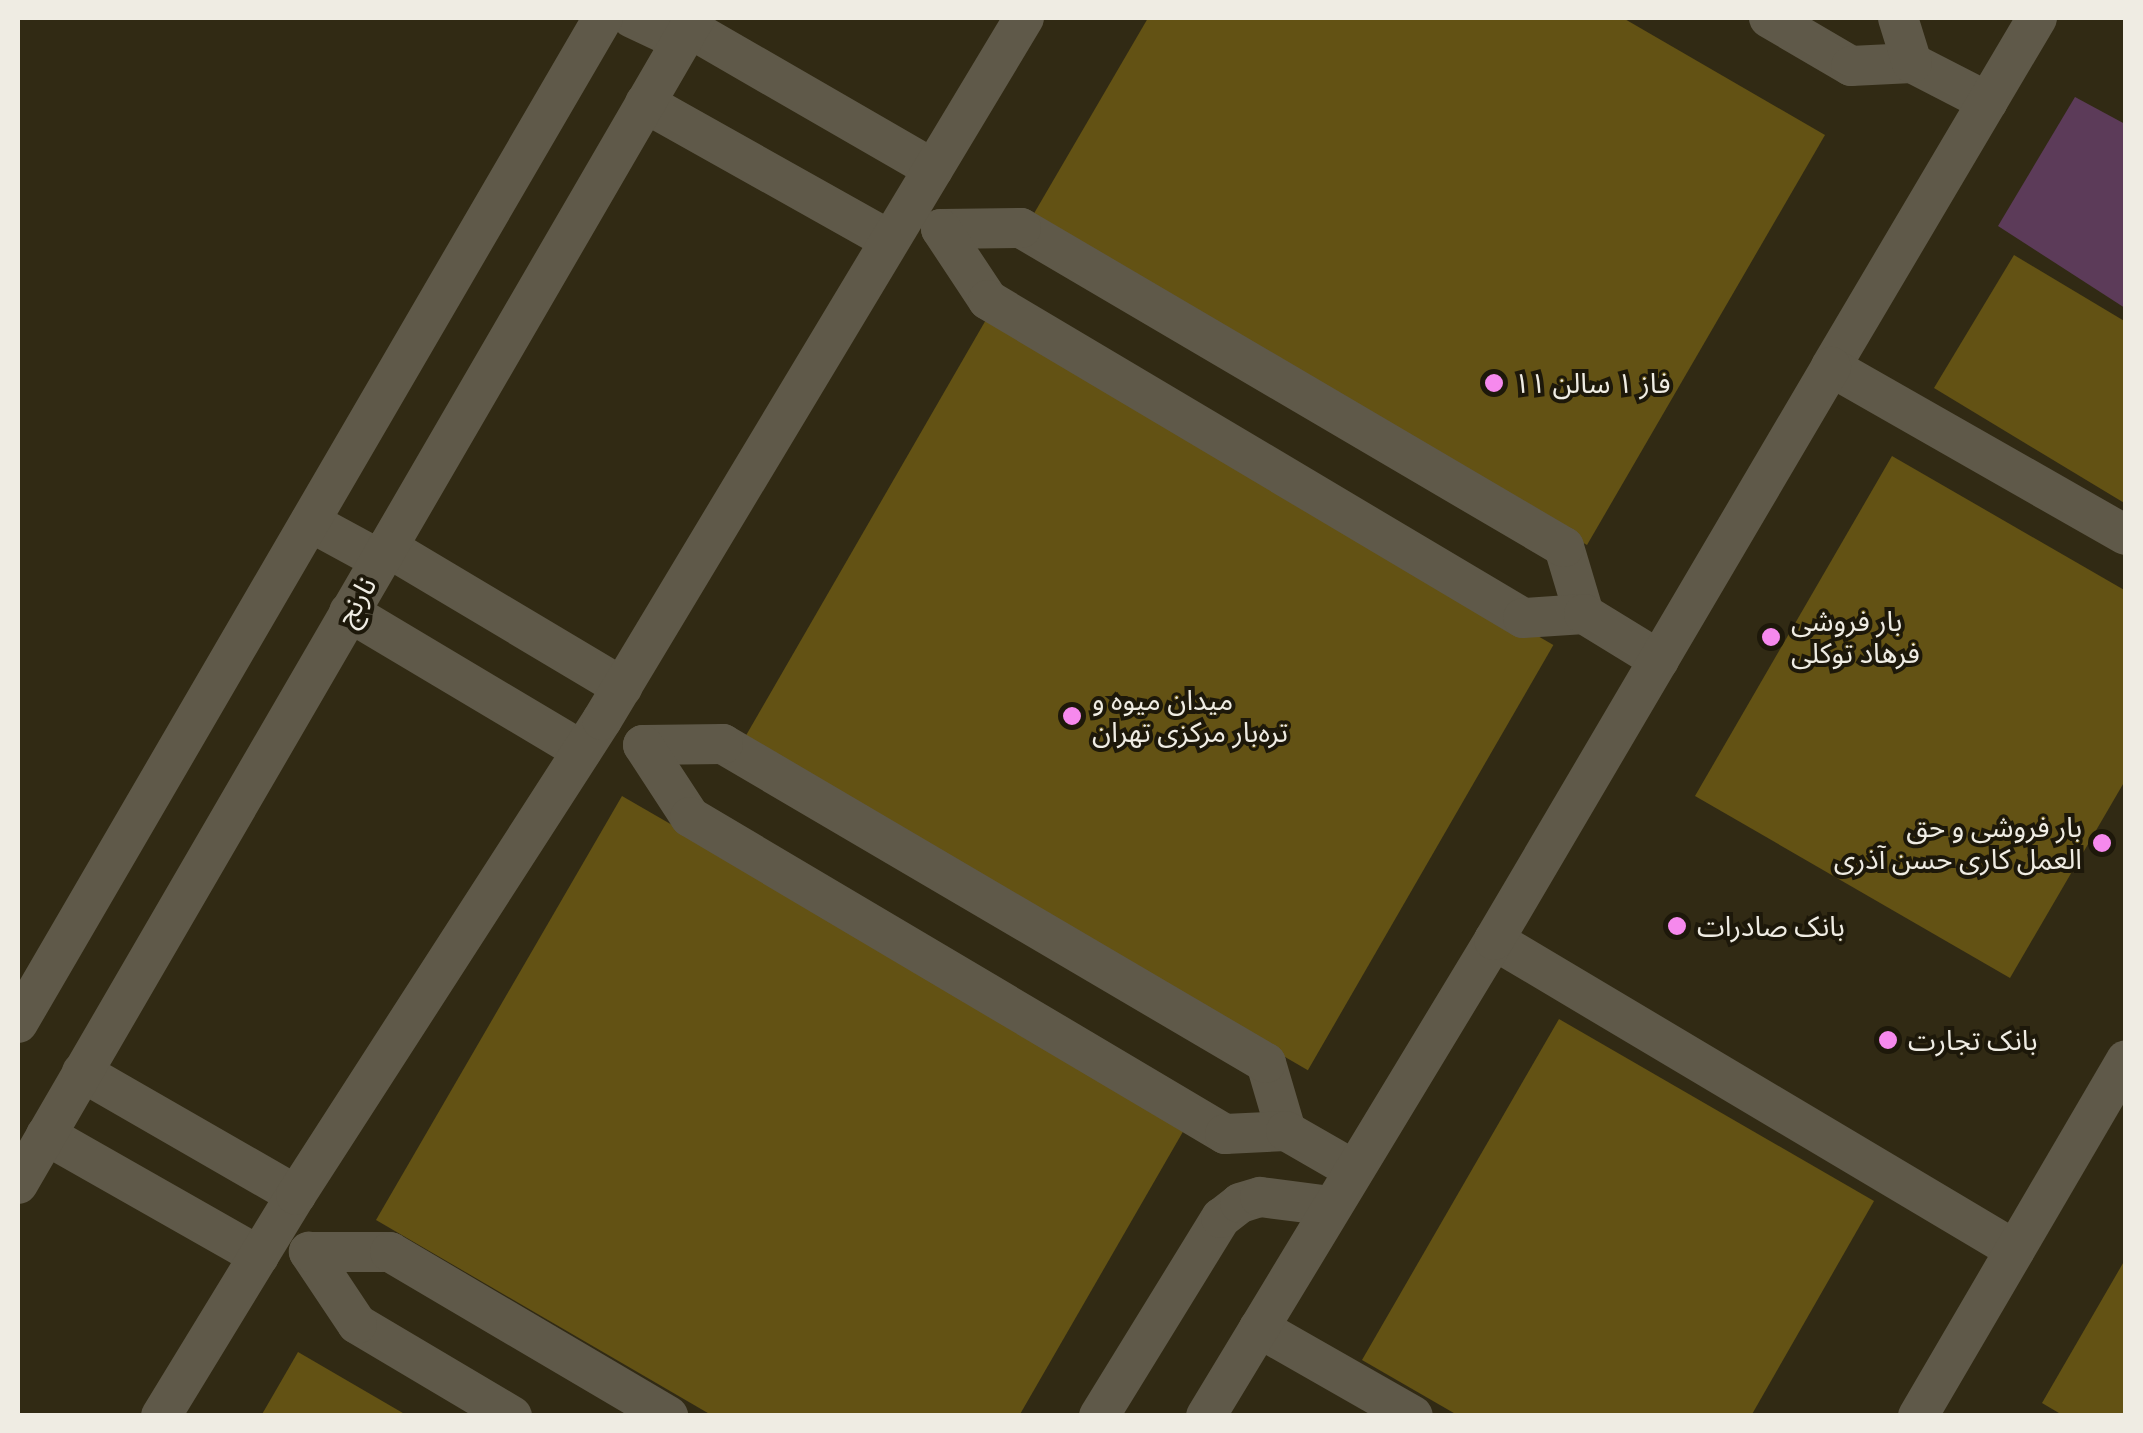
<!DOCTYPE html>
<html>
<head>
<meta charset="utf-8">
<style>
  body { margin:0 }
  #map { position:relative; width:2143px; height:1433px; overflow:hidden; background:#262213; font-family:"Source Serif 4","Noto Sans Arabic",serif }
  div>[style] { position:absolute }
  .built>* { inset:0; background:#312a14; transform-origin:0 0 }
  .green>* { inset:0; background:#5c3b59 }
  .building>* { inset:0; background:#635214; transform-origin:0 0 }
  .minor>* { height:40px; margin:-20px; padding:0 20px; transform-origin:20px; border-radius:20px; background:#5f5949 }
  .dots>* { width:28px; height:28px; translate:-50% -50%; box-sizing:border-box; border:5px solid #1d180a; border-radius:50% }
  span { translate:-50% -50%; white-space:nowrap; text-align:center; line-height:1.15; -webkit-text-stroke:8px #1d180a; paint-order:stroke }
  .poi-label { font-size:28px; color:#efece3 }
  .left { translate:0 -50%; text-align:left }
  .right { translate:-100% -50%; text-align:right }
  .street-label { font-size:28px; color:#efece3 }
  .frame { position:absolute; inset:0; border:20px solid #efece3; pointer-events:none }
</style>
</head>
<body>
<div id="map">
  <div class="built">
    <i style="left:18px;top:18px;width:2107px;height:1397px"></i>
  </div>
  <div class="green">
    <i style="clip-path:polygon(2075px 97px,2125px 124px,2125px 308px,1998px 226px)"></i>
  </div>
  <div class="building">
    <i style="clip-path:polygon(1148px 18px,1623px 18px,1825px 135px,1587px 545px,1029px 222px)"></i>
    <i style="clip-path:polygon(2014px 255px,2126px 322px,2126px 504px,1934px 388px)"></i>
    <i style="left:987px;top:318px;width:654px;height:491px;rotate:30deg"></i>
    <i style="clip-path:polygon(1892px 456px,2126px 591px,2126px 779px,2010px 978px,1695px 796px)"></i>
    <i style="clip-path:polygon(622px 796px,1188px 1123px,1019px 1416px,713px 1416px,376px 1220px)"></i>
    <i style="clip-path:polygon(1559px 1019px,1874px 1201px,1751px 1416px,1459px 1416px,1362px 1360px)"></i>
    <i style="clip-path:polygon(2126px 1258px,2126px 1416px,2064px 1416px,2042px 1403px)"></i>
    <i style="clip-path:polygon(298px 1352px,408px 1416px,261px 1416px)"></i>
  </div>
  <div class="minor">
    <i style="left:632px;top:18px;width:54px;rotate:25.1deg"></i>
    <i style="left:1769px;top:18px;width:95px;rotate:30.3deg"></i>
    <i style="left:1851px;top:66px;width:61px;rotate:-2.8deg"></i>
    <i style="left:1912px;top:63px;width:85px;rotate:27.2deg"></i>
    <i style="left:1898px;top:18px;width:47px;rotate:72.7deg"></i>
    <i style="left:2037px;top:18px;width:405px;rotate:120.6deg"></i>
    <i style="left:1831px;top:367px;width:339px;rotate:29.7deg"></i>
    <i style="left:689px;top:28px;width:282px;rotate:30deg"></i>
    <i style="left:645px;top:103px;width:280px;rotate:29.3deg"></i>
    <i style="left:310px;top:522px;width:80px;rotate:28.5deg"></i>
    <i style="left:387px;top:547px;width:274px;rotate:30.8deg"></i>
    <i style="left:349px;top:612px;width:271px;rotate:30.8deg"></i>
    <i style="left:1584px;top:614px;width:70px;rotate:-106.6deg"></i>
    <i style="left:1564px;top:547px;width:630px;rotate:-149.57deg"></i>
    <i style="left:1021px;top:228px;width:80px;rotate:179.3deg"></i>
    <i style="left:941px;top:229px;width:85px;rotate:56.5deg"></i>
    <i style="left:988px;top:300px;width:622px;rotate:30.73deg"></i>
    <i style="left:1523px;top:618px;width:61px;rotate:-3.8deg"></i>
    <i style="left:1584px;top:614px;width:88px;rotate:31.5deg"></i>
    <i style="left:1494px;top:940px;width:606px;rotate:30.75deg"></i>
    <i style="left:18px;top:1023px;width:1163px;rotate:-59.8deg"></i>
    <i style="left:82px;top:1072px;width:247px;rotate:29.9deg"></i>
    <i style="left:1286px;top:1131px;width:71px;rotate:-106.4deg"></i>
    <i style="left:1266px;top:1063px;width:630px;rotate:-149.57deg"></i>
    <i style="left:723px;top:744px;width:80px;rotate:179.3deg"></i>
    <i style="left:643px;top:745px;width:86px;rotate:56.9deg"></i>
    <i style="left:690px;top:817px;width:622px;rotate:30.65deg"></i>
    <i style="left:1225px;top:1134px;width:61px;rotate:-2.8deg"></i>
    <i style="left:1286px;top:1131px;width:76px;rotate:29.9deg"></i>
    <i style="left:46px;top:1135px;width:245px;rotate:29.6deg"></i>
    <i style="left:18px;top:1184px;width:1348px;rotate:-59.86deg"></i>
    <i style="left:1259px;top:1328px;width:177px;rotate:29.7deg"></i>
    <i style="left:161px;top:1416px;width:259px;rotate:-58.6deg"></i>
    <i style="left:296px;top:1195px;width:565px;rotate:-57.21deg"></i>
    <i style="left:602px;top:720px;width:819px;rotate:-58.99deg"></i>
    <i style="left:512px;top:1416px;width:180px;rotate:-149.3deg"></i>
    <i style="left:357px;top:1324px;width:87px;rotate:-123.7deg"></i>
    <i style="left:309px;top:1252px;width:81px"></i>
    <i style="left:390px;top:1252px;width:323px;rotate:30.5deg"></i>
    <i style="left:1099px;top:1416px;width:233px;rotate:-58.4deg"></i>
    <i style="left:1221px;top:1218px;width:24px;rotate:-38deg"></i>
    <i style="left:1240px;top:1203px;width:21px;rotate:-17deg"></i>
    <i style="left:1260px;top:1197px;width:71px;rotate:7.3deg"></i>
    <i style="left:1206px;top:1416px;width:556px;rotate:-58.82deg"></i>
    <i style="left:1494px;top:940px;width:665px;rotate:-59.54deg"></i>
    <i style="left:1918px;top:1416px;width:412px;rotate:-59.7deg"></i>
  </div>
  <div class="dots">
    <i style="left:1494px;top:383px;background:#f689ed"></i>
    <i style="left:1771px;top:637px;background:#f689ed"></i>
    <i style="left:1072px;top:716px;background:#f689ed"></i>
    <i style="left:2102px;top:843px;background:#f689ed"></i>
    <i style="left:1677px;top:926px;background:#f689ed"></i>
    <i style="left:1888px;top:1040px;background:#f689ed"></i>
  </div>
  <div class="poi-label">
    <span class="left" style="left:1514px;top:383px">فاز ۱ سالن ۱۱</span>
    <span class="left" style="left:1791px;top:637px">بار فروشی<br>فرهاد توکلی</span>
    <span class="left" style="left:1092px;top:716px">میدان میوه و<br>تره‌بار مرکزی تهران</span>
    <span class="right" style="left:2082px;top:843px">بار فروشی و حق<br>العمل کاری حسن آذری</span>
    <span class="left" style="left:1697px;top:926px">بانک صادرات</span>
    <span class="left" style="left:1908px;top:1040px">بانک تجارت</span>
  </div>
  <div class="street-label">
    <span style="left:356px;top:601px;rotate:-60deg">نارنج</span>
  </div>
  <div class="frame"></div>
</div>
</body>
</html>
